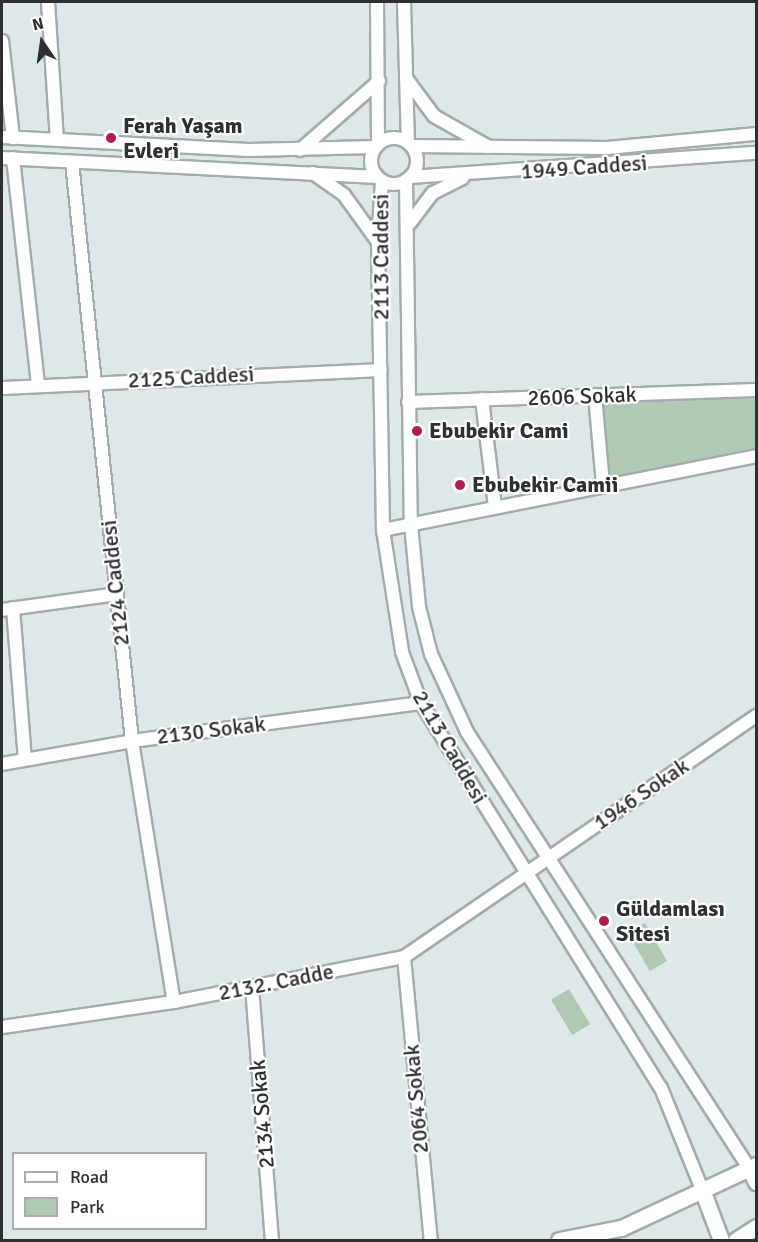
<!DOCTYPE html>
<html>
<head>
<meta charset="utf-8">
<style>
  body { margin:0 }
  #map { position:relative; width:758px; height:1242px; overflow:hidden; background:#dee8ea; font-family:Signika,sans-serif }
  div>[style] { position:absolute }
  .green>* { inset:0; background:#afc9b2; transform-origin:0 0 }
  .roads { filter:drop-shadow(2px 0 #a2acad) drop-shadow(-2px 0 #a2acad) drop-shadow(0 2px #a2acad) drop-shadow(0 -2px #a2acad) }
  .minor>* { height:12px; margin:-6px; padding:0 6px; transform-origin:6px; border-radius:6px; background:#fff }
  .minor>.ring { margin:-6px; padding:0; box-sizing:content-box; background:none; border:12px solid #fff; border-radius:50% }
  .major>* { height:15px; margin:-7.5px; padding:0 7.5px; transform-origin:7.5px; border-radius:7.5px; background:#fff }
  .dots>* { width:16px; height:16px; translate:-50% -50%; box-sizing:border-box; border:3px solid #fff; border-radius:50% }
  span { translate:-50% -50%; white-space:nowrap; text-align:center; line-height:1.15; -webkit-text-stroke:4.5px #fff; paint-order:stroke }
  .poi-label { font-size:22px; color:#2c3031; font-weight:700 }
  .left { translate:0 -50%; text-align:left }
  .street-label { font-size:22px; color:#2c3031 }
  .frame { position:absolute; inset:0; border:3px solid #2c3031; pointer-events:none }
  .legend { position:absolute; left:12px; top:1152px; width:195px; height:78px; box-sizing:border-box; background:#fff; border:2px solid #abacad; margin:0; padding:8px 10px; list-style:none; font-size:18px; color:#2c3031 }
  .legend li { display:flex; align-items:center; gap:12px; height:30px }
  .legend b { width:30px; border:2px solid #abacad }
  .north { position:absolute; left:12px; top:12px; width:60px; height:60px; -webkit-text-stroke:4px #fff; paint-order:stroke; rotate:347deg; font-size:16px; font-weight:700; line-height:24px; text-align:center; color:#2c3031 }
  .north::after { content:''; display:block; margin:auto; width:21px; height:27px; background:#2c3031; clip-path:polygon(50% 0,100% 100%,50% 72%,0 100%) }
</style>
</head>
<body>
<div id="map">
  <div class="green">
    <i style="clip-path:polygon(756px 398px,756px 450px,609px 478px,601px 402px)"></i>
    <i style="left:645px;top:923px;width:44px;height:20px;rotate:60deg"></i>
    <i style="left:569px;top:989px;width:41px;height:21px;rotate:59deg"></i>
  </div>
  <div class="roads">
    <div class="minor">
      <i style="left:48px;top:2px;width:138px;rotate:86.3deg"></i>
      <i style="left:377px;top:2px;width:142px;rotate:89.6deg"></i>
      <i style="left:404px;top:2px;width:140px;rotate:88.4deg"></i>
      <i style="left:2px;top:41px;width:98px;rotate:83.5deg"></i>
      <i style="left:406px;top:78px;width:47px;rotate:53.6deg"></i>
      <i style="left:434px;top:116px;width:63px;rotate:29.4deg"></i>
      <i style="left:2px;top:137px;width:247px;rotate:3deg"></i>
      <i style="left:249px;top:150px;width:126px;rotate:-1.4deg"></i>
      <i class="ring" style="left:371px;top:138px;width:34px;height:34px"></i>
      <i style="left:412px;top:146px;width:195px;rotate:0.6deg"></i>
      <i style="left:607px;top:148px;width:150px;rotate:-5.4deg"></i>
      <i style="left:300px;top:150px;width:105px;rotate:-41.1deg"></i>
      <i style="left:2px;top:158px;width:376px;rotate:2.9deg"></i>
      <i style="left:13px;top:158px;width:229px;rotate:83.7deg"></i>
      <i style="left:72px;top:162px;width:582px;rotate:84.08deg"></i>
      <i style="left:132px;top:741px;width:264px;rotate:80.9deg"></i>
      <i style="left:313px;top:173px;width:38px;rotate:35deg"></i>
      <i style="left:344px;top:195px;width:58px;rotate:54.1deg"></i>
      <i style="left:410px;top:177px;width:347px;rotate:-4deg"></i>
      <i style="left:406px;top:180px;width:345px;rotate:89.2deg"></i>
      <i style="left:411px;top:525px;width:82px;rotate:84.4deg"></i>
      <i style="left:419px;top:607px;width:49px;rotate:75.7deg"></i>
      <i style="left:431px;top:654px;width:86px;rotate:65.2deg"></i>
      <i style="left:467px;top:732px;width:519px;rotate:57.11deg"></i>
      <i style="left:382px;top:181px;width:61px;rotate:93.8deg"></i>
      <i style="left:378px;top:242px;width:288px;rotate:89deg"></i>
      <i style="left:383px;top:530px;width:123px;rotate:81.1deg"></i>
      <i style="left:402px;top:652px;width:54px;rotate:69.6deg"></i>
      <i style="left:421px;top:703px;width:454px;rotate:58.1deg"></i>
      <i style="left:661px;top:1088px;width:107px;rotate:68deg"></i>
      <i style="left:410px;top:223px;width:38px;rotate:-53deg"></i>
      <i style="left:433px;top:193px;width:33px;rotate:-27deg"></i>
      <i style="left:2px;top:388px;width:379px;rotate:-2.7deg"></i>
      <i style="left:595px;top:395px;width:89px;rotate:84.9deg"></i>
      <i style="left:482px;top:399px;width:109px;rotate:83.1deg"></i>
      <i style="left:408px;top:402px;width:348px;rotate:-2deg"></i>
      <i style="left:383px;top:530px;width:380px;rotate:-11.2deg"></i>
      <i style="left:13px;top:608px;width:151px;rotate:85.5deg"></i>
      <i style="left:2px;top:610px;width:116px;rotate:-7.9deg"></i>
      <i style="left:2px;top:764px;width:132px;rotate:-10deg"></i>
      <i style="left:132px;top:741px;width:291px;rotate:-7.5deg"></i>
      <i style="left:404px;top:957px;width:284px;rotate:84.6deg"></i>
      <i style="left:252px;top:987px;width:254px;rotate:85.5deg"></i>
      <i style="left:2px;top:1027px;width:174px;rotate:-8.3deg"></i>
      <i style="left:174px;top:1002px;width:234px;rotate:-11.1deg"></i>
      <i style="left:404px;top:957px;width:427px;rotate:-34.4deg"></i>
    </div>
    <div class="major">
      <i style="left:749px;top:1168px;width:16px;rotate:63deg"></i>
      <i style="left:701px;top:1187px;width:57px;rotate:69.3deg"></i>
      <i style="left:559px;top:1240px;width:63px;rotate:-11deg"></i>
      <i style="left:621px;top:1228px;width:149px;rotate:-25deg"></i>
      <i style="left:736px;top:1240px;width:24px;rotate:-33deg"></i>
    </div>
  </div>
  <div class="dots">
    <i style="left:111px;top:138px;background:#ae1d4d"></i>
    <i style="left:417px;top:431px;background:#ae1d4d"></i>
    <i style="left:460px;top:485px;background:#ae1d4d"></i>
    <i style="left:604px;top:921px;background:#ae1d4d"></i>
  </div>
  <div class="poi-label">
    <span class="left" style="left:123px;top:138px">Ferah Yaşam<br>Evleri</span>
    <span class="left" style="left:429px;top:431px">Ebubekir Cami</span>
    <span class="left" style="left:472px;top:485px">Ebubekir Camii</span>
    <span class="left" style="left:616px;top:921px">Güldamlası<br>Sitesi</span>
  </div>
  <div class="street-label">
    <span style="left:584px;top:167px;rotate:-4deg">1949 Caddesi</span>
    <span style="left:381px;top:257px;rotate:-90deg">2113 Caddesi</span>
    <span style="left:191px;top:377px;rotate:-3deg">2125 Caddesi</span>
    <span style="left:582px;top:396px;rotate:-2deg">2606 Sokak</span>
    <span style="left:115px;top:583px;rotate:-96deg">2124 Caddesi</span>
    <span style="left:211px;top:730px;rotate:-7deg">2130 Sokak</span>
    <span style="left:450px;top:747px;rotate:60deg">2113 Caddesi</span>
    <span style="left:641px;top:794px;rotate:-34deg">1946 Sokak</span>
    <span style="left:276px;top:982px;rotate:-11deg">2132. Cadde</span>
    <span style="left:416px;top:1099px;rotate:-95deg">2064 Sokak</span>
    <span style="left:262px;top:1114px;rotate:-95deg">2134 Sokak</span>
  </div>
  <div class="frame"></div>
  <ul class="legend">
  <li><b style="height:8px;background:#fff"></b>Road</li>
  <li><b style="height:16px;background:#afc9b2"></b>Park</li>
  </ul>
  <div class="north">N</div>
</div>
</body>
</html>
